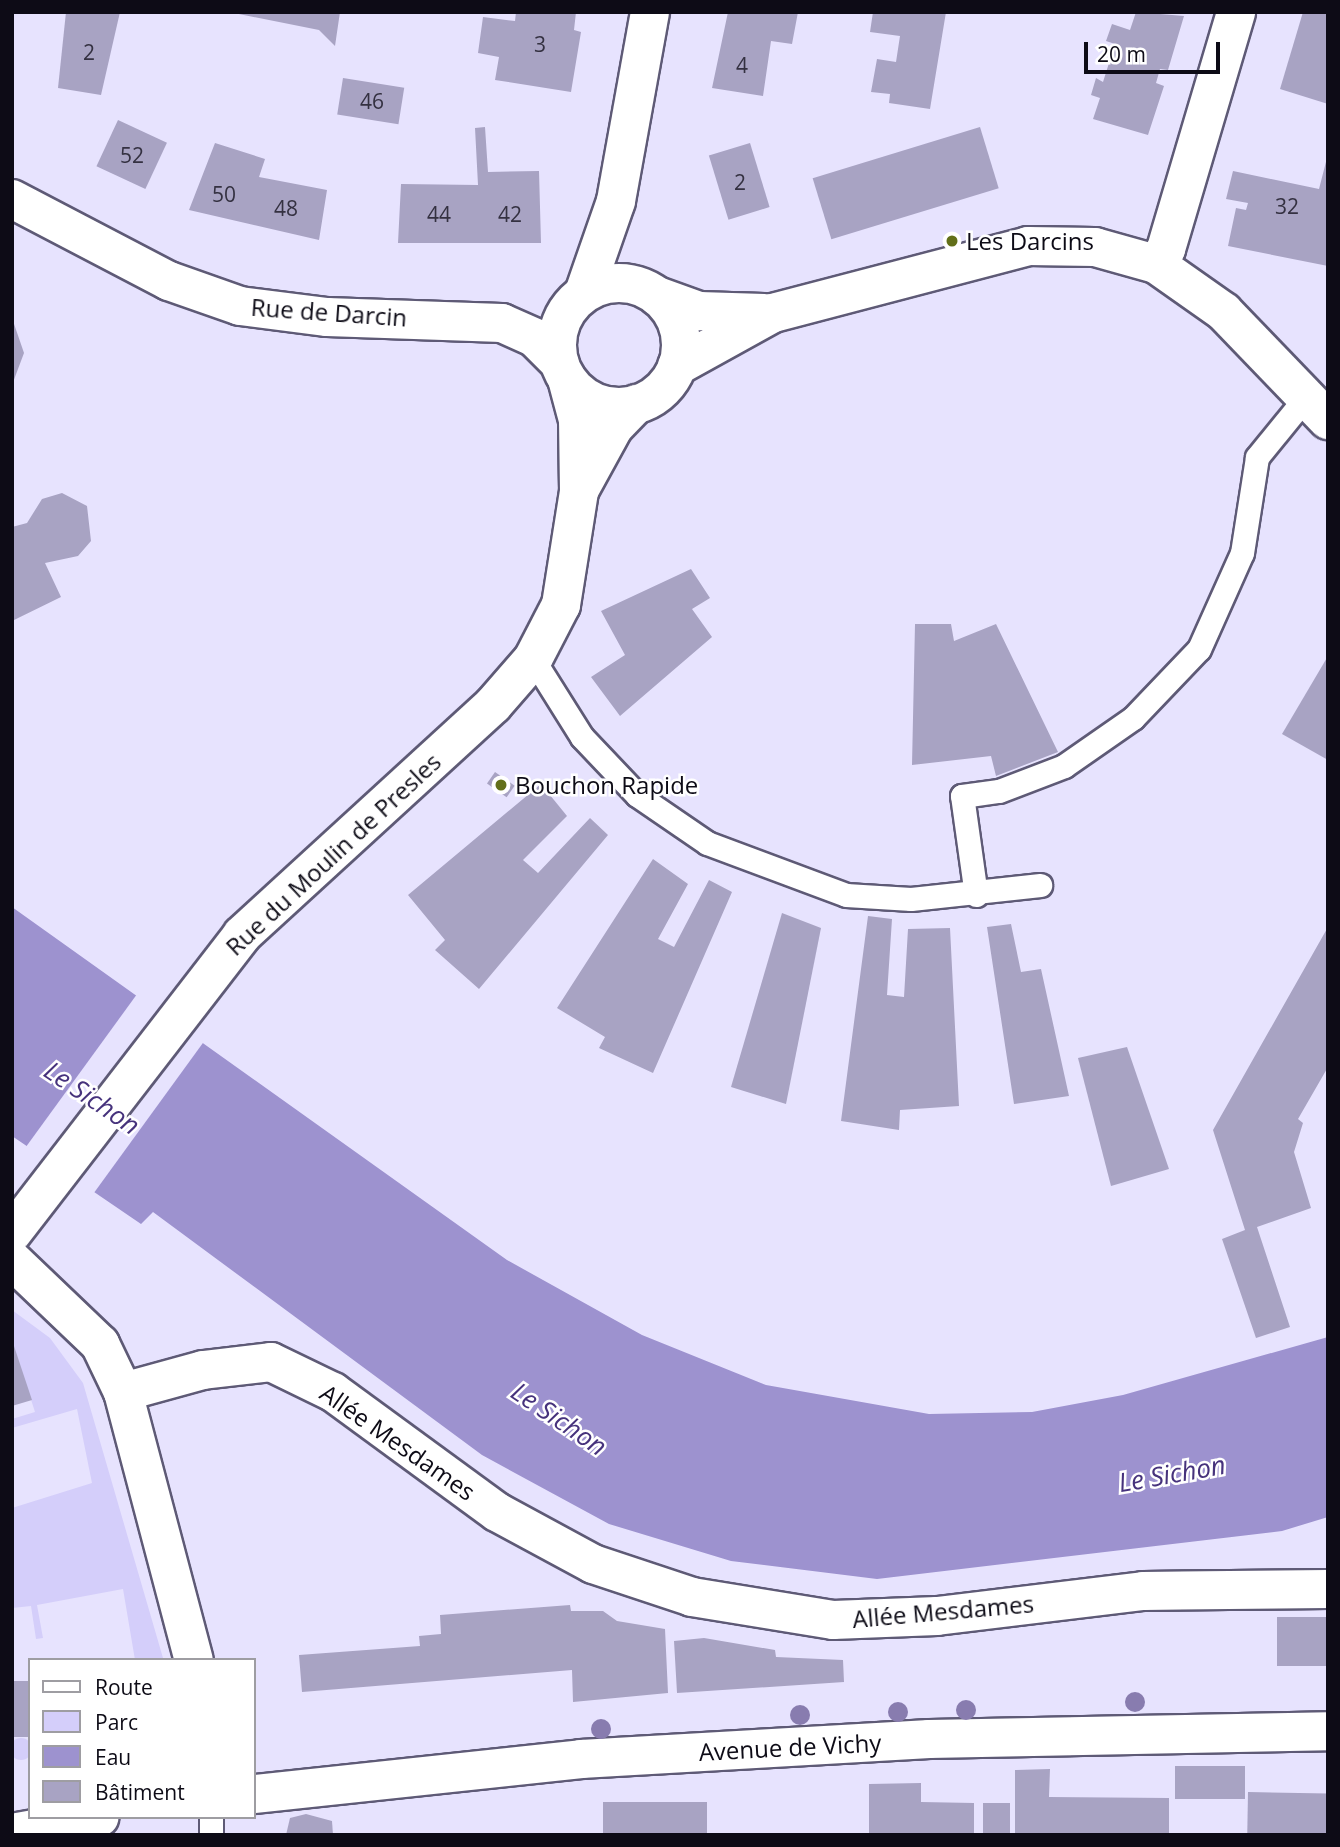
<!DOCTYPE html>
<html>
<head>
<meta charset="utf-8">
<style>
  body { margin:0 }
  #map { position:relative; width:1340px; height:1847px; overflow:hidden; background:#e7e3fe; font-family:"Open Sans",sans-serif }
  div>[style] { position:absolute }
  .green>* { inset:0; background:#d4cefa }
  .round { border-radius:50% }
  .water>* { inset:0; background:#9d92cf }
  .pier>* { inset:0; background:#e7e3fe; transform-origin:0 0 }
  .building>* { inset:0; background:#a8a3c3; transform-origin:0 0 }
  .roads { filter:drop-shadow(2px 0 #5e5a76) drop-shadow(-2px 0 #5e5a76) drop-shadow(0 2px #5e5a76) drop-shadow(0 -2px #5e5a76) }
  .service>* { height:23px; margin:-11.5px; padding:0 11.5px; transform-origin:11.5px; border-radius:11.5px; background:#fff }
  .minor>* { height:38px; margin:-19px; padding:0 19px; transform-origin:19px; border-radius:19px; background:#fff }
  .minor>.ring { margin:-19px; padding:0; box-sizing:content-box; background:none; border:38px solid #fff; border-radius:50% }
  .secondary>* { height:38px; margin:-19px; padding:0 19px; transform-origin:19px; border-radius:19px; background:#fff }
  .trees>* { width:20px; height:20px; margin:-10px; border-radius:50%; background:#887caf }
  .dots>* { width:19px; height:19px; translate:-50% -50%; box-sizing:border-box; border:4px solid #fff; border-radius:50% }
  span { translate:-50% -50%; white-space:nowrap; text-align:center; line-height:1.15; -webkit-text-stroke:5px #fff; paint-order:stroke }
  .number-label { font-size:21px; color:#343141 }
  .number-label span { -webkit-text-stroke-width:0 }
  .poi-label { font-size:24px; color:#0d0b16 }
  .left { translate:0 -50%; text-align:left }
  .street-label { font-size:24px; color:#0d0b16 }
  .water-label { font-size:26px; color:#46327c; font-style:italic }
  .frame { position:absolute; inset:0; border:14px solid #0d0b16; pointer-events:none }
  .legend { position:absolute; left:28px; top:1658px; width:228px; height:161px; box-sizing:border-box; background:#fff; border:2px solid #9e9da2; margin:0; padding:9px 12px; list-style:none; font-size:21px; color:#0d0b16 }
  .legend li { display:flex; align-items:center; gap:14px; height:35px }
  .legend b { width:35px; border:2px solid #9e9da2 }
  .scale { position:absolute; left:1084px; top:42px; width:136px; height:32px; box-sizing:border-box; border:4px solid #0d0b16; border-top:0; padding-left:9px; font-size:21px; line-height:24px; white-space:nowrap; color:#0d0b16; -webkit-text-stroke:5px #fff; paint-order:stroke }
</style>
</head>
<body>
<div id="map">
  <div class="green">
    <i style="clip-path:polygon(12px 1310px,50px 1338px,83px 1383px,163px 1658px,135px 1660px,123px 1589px,37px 1605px,43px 1638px,36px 1639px,31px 1606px,12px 1608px,12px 1508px,92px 1483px,77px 1409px,12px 1428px,12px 1419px,35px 1412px,12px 1341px)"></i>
    <i class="round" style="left:10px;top:1738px;width:22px;height:22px"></i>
  </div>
  <div class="water">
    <i style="clip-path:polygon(12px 907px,507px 1260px,642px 1335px,766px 1385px,929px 1414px,1032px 1412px,1123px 1395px,1328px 1337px,1328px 1517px,1282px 1531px,877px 1579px,731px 1561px,609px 1524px,482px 1455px,153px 1212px,141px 1224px,12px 1136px)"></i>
  </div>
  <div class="pier">
    <i style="left:140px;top:990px;width:82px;height:196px;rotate:36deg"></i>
  </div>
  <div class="building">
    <i style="clip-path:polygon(66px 12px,120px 12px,101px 95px,58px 88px)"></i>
    <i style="clip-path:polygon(229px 12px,340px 12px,335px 46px,319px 30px)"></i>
    <i style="clip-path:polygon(516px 12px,576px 12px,574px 30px,581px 32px,571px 92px,495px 80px,499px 57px,478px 53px,483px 17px,515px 21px)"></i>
    <i style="clip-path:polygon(728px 12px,798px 12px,792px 44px,771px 41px,763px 96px,712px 88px)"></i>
    <i style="clip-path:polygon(873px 12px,946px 12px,930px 109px,889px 103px,890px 94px,871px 92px,877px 59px,896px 62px,900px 36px,870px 32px)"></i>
    <i style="clip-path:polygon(1136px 12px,1184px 16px,1168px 70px,1160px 69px,1156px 83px,1164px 86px,1148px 135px,1093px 119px,1100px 98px,1091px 95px,1096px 78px,1103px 82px,1115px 44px,1106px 41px,1112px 24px,1130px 30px)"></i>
    <i style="clip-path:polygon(1303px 12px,1328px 12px,1328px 104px,1280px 89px)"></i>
    <i style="left:343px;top:78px;width:62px;height:37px;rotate:9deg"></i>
    <i style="left:118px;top:120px;width:54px;height:51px;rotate:25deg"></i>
    <i style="clip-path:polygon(485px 127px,488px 172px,539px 171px,541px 243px,398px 243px,401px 184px,478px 185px,475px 128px)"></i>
    <i style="left:980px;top:127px;width:64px;height:175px;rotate:73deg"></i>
    <i style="clip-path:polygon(215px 143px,265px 159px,259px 177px,327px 190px,319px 240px,189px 210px)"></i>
    <i style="left:750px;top:143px;width:67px;height:43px;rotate:73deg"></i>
    <i style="clip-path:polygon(1328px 154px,1328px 266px,1228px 246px,1236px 208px,1246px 210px,1248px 203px,1226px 199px,1233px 171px,1319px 189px)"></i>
    <i style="clip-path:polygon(12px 318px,24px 353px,12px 385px)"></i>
    <i style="clip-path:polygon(62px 493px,87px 506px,91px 541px,78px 556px,45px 563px,61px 597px,12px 621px,12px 527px,27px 523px,42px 499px)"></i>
    <i style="clip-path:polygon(691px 569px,710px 598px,692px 609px,712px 637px,620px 716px,591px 677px,625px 655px,601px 611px)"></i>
    <i style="clip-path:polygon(915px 624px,951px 624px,954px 641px,996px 624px,1058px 752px,996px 776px,991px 756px,912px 765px)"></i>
    <i style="clip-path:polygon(1328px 656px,1328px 760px,1282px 734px)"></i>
    <i style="left:495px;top:772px;width:24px;height:14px;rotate:35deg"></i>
    <i style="clip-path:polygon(541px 784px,567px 816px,523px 860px,538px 873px,590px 818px,608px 835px,479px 989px,435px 950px,445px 940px,408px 895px)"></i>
    <i style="clip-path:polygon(653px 859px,688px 884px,658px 939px,674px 947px,709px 880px,732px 892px,653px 1073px,599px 1048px,605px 1037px,557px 1008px)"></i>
    <i style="clip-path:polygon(782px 913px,821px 928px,786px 1104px,731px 1087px)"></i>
    <i style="clip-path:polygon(868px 916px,892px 919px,887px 995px,904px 997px,908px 929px,950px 928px,959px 1106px,900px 1110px,899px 1130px,841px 1121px)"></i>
    <i style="clip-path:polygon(1011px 924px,1021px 972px,1041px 969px,1069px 1096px,1014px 1104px,987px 927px)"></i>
    <i style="clip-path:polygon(1328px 927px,1328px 1067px,1298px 1119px,1303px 1123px,1294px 1152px,1311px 1208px,1257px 1227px,1290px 1327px,1256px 1338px,1222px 1239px,1245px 1230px,1213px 1130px)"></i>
    <i style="clip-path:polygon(1127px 1047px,1169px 1169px,1111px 1186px,1078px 1058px)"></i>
    <i style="clip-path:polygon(12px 1340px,32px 1400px,12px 1406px)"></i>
    <i style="clip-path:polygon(570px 1605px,571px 1611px,603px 1611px,617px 1621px,665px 1629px,668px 1693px,573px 1702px,572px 1670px,302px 1692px,299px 1655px,420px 1646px,419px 1636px,441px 1634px,440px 1615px)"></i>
    <i style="left:1328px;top:1617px;width:49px;height:51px;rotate:90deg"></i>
    <i style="clip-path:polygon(704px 1638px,775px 1650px,776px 1657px,843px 1660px,844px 1682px,677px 1693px,674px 1641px)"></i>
    <i style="left:30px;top:1681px;width:56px;height:18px;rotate:90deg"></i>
    <i style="left:1245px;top:1766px;width:33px;height:70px;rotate:90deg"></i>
    <i style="clip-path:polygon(1050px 1769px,1049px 1797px,1169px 1798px,1169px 1835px,1015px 1834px,1015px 1770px)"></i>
    <i style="clip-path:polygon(921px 1783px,921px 1802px,974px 1803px,974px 1835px,869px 1835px,869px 1784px)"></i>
    <i style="left:1248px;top:1792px;width:80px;height:43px;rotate:1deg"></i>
    <i style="left:707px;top:1802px;width:33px;height:104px;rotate:90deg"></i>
    <i style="left:983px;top:1803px;width:27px;height:32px"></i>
    <i style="clip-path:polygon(306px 1814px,332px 1821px,333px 1835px,286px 1835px,290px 1818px)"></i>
  </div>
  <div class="roads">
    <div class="service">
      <i style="left:533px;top:659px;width:92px;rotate:57.9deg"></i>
      <i style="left:582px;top:737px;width:80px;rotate:46.5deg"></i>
      <i style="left:637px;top:795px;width:85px;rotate:34.4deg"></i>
      <i style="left:707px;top:843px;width:148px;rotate:20.5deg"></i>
      <i style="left:846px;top:895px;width:65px;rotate:3.5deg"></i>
      <i style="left:911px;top:899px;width:130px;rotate:-6.2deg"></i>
      <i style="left:976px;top:895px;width:100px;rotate:-98deg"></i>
      <i style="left:962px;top:796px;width:37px;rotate:-8deg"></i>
      <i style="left:999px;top:791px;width:70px;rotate:-21deg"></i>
      <i style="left:1064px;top:766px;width:84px;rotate:-34.8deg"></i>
      <i style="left:1133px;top:718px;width:95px;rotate:-46.3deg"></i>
      <i style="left:1199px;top:649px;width:105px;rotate:-65.9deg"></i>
      <i style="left:1242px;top:553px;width:97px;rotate:-81.1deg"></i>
      <i style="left:1257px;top:457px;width:77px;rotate:-50.8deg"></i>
      <i style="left:211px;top:1835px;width:18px;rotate:-90deg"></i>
    </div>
    <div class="minor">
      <i style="left:12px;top:199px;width:177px;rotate:27.6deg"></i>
      <i style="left:169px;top:281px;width:75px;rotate:19.4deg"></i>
      <i style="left:240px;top:306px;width:88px;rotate:7.2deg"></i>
      <i style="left:327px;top:317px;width:175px;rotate:2deg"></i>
      <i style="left:502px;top:323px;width:36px;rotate:24deg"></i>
      <i style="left:535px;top:338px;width:34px;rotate:45deg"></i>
      <i style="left:1156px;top:264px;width:18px;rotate:-56deg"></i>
      <i style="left:1166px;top:249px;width:247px;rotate:-73.5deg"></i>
      <i class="ring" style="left:557px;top:283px;width:86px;height:86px"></i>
      <i style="left:584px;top:293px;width:97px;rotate:-70.8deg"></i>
      <i style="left:616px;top:201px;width:192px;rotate:-79.8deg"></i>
      <i style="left:657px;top:296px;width:45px;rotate:19.7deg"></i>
      <i style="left:699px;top:311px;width:65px;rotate:1.8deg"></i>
      <i style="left:677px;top:366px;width:110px;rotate:-28.9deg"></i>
      <i style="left:773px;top:313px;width:264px;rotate:-14.7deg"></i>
      <i style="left:1028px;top:246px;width:67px;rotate:0.9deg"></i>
      <i style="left:1095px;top:247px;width:63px;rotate:15.6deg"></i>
      <i style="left:1156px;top:264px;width:83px;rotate:35.2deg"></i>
      <i style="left:1224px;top:312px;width:150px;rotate:46.1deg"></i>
      <i style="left:580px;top:489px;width:71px;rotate:-61.3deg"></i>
      <i style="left:614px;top:427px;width:32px;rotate:-46deg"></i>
      <i style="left:12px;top:1233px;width:376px;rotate:-52.3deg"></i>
      <i style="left:242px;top:935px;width:340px;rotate:-42.5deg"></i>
      <i style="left:493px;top:705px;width:61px;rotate:-49deg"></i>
      <i style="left:533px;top:659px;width:61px;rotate:-62.6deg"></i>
      <i style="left:561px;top:605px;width:115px;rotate:-81deg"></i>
      <i style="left:579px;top:491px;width:71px;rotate:-90.8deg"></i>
      <i style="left:578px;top:420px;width:42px;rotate:-105deg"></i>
      <i style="left:12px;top:1260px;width:122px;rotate:43.7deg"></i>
      <i style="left:100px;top:1344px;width:53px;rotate:64.4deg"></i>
      <i style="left:123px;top:1392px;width:277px;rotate:75.2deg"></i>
      <i style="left:123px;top:1392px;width:83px;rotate:-15.4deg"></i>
      <i style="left:203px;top:1370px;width:68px;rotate:-6.7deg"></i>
      <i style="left:271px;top:1362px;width:69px;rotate:25.8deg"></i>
      <i style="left:333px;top:1392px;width:203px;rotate:36.2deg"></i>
      <i style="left:497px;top:1512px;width:109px;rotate:28.4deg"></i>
      <i style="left:593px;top:1564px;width:104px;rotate:18.4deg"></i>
      <i style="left:692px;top:1597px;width:143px;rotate:9.3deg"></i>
      <i style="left:833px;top:1620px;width:104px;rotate:-2.2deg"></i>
      <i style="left:937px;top:1616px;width:208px;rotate:-6.9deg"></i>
      <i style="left:1143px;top:1591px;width:185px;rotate:-0.6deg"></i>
    </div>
    <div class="secondary">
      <i style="left:254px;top:1794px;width:329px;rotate:-6.1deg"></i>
      <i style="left:581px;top:1759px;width:349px;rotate:-3.3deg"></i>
      <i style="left:929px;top:1739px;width:399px;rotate:-1.1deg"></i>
      <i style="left:12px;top:1833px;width:89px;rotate:-10.3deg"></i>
    </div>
  </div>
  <div class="trees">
    <i style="left:1135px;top:1702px"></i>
    <i style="left:966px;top:1710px"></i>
    <i style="left:898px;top:1712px"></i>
    <i style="left:800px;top:1715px"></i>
    <i style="left:601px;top:1729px"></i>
  </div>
  <div class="dots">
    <i style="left:952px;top:241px;background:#626f19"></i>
    <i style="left:501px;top:785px;background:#626f19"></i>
  </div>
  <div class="number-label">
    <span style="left:540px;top:44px">3</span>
    <span style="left:89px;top:52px">2</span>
    <span style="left:742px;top:65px">4</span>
    <span style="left:372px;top:101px">46</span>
    <span style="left:132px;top:155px">52</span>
    <span style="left:740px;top:182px">2</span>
    <span style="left:224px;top:194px">50</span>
    <span style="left:1287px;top:206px">32</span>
    <span style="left:286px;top:208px">48</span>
    <span style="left:439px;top:214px">44</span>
    <span style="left:510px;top:214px">42</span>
  </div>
  <div class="poi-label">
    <span class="left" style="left:966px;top:241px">Les Darcins</span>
    <span class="left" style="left:515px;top:785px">Bouchon Rapide</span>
  </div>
  <div class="street-label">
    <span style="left:329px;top:312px;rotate:4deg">Rue de Darcin</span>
    <span style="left:333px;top:854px;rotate:-43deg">Rue du Moulin de Presles</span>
    <span style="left:398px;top:1442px;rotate:35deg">Allée Mesdames</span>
    <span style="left:943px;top:1611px;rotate:-5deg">Allée Mesdames</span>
    <span style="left:790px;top:1747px;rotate:-3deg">Avenue de Vichy</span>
  </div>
  <div class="water-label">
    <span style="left:92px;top:1098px;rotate:34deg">Le Sichon</span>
    <span style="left:559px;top:1419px;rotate:34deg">Le Sichon</span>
    <span style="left:1172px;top:1474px;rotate:-10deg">Le Sichon</span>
  </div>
  <div class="frame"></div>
  <ul class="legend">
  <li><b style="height:9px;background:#fff"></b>Route</li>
  <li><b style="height:19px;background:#d4cefa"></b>Parc</li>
  <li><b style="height:19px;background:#9d92cf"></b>Eau</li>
  <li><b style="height:19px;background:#a8a3c3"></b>Bâtiment</li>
  </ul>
  <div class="scale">20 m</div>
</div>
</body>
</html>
